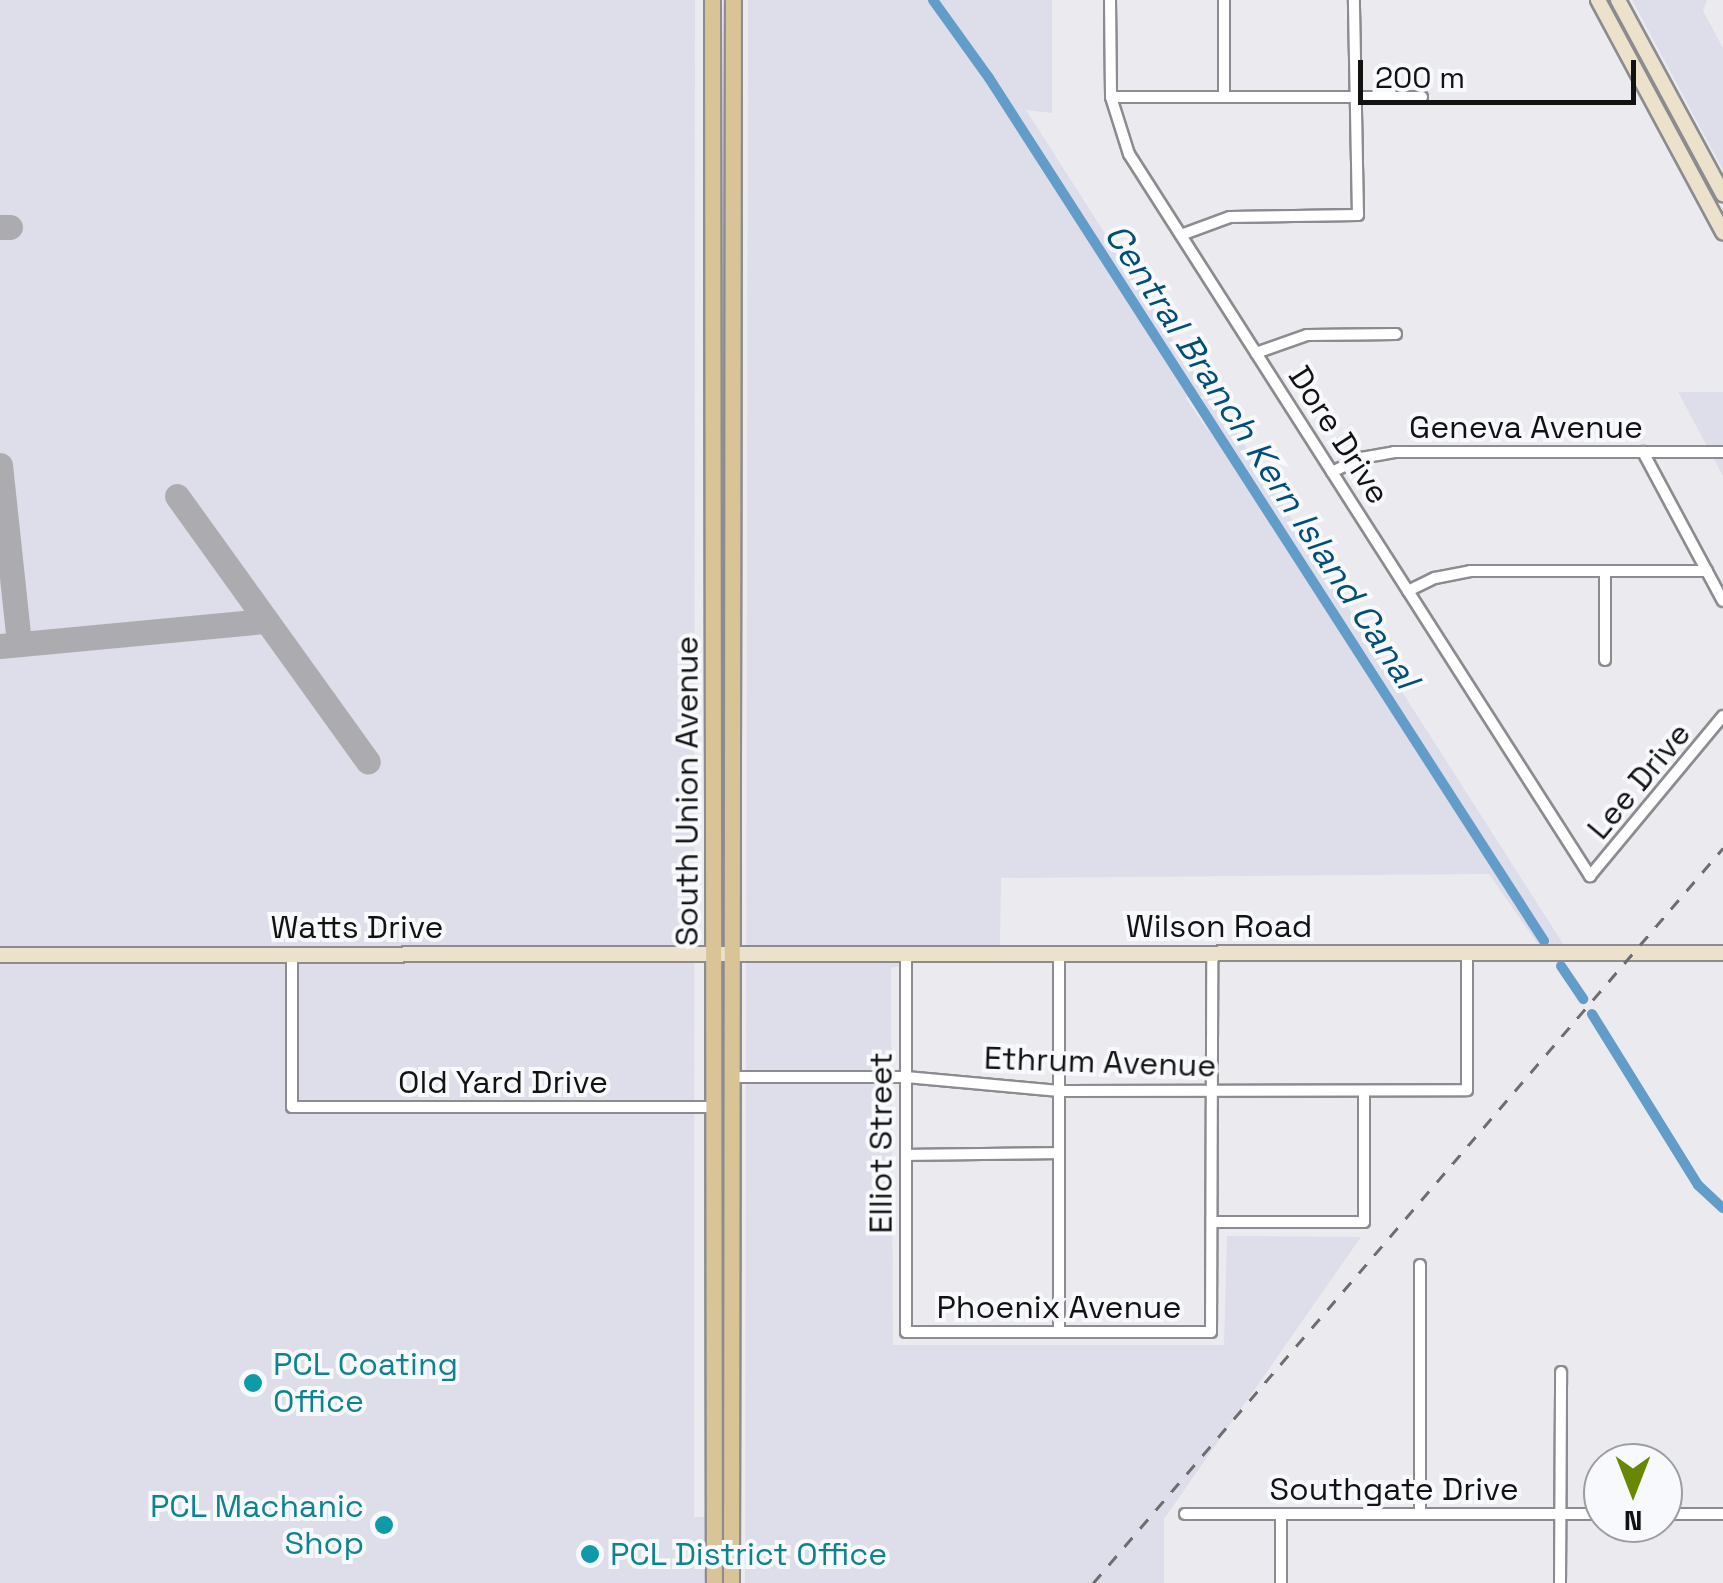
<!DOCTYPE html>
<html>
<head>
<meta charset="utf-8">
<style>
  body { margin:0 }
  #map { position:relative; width:1723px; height:1583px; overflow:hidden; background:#ebebef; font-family:"Space Grotesk",sans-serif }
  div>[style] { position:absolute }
  .built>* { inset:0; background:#dddee9 }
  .canal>* { height:10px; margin:-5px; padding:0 5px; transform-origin:5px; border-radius:5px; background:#629dc9 }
  .taxiway>* { height:25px; margin:-12.5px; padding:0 12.5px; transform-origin:12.5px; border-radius:12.5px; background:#acacb0 }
  .roads { filter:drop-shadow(2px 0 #8c8c90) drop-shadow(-2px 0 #8c8c90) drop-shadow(0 2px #8c8c90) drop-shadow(0 -2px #8c8c90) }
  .street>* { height:10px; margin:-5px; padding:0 5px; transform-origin:5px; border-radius:5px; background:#fff }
  .secondary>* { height:14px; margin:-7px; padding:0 7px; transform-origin:7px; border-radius:7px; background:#ece1cb }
  .primary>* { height:15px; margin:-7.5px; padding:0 7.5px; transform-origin:7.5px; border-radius:7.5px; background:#d9c497 }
  .rail>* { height:2.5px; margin-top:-1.25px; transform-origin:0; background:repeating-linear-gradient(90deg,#6d6d70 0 12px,transparent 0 24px) }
  .dots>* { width:28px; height:28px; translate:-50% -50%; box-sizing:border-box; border:5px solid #f8f9fc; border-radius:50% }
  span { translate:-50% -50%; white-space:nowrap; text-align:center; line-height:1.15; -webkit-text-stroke:8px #f8f9fc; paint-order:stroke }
  .street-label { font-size:32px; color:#121213 }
  .culture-label { font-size:32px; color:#0d838f }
  .left { translate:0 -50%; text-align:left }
  .right { translate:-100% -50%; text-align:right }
  .water-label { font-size:35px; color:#014f79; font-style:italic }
  .north { position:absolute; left:1583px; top:1443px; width:100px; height:100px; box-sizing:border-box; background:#f8f9fc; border:2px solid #9c9d9f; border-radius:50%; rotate:180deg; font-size:28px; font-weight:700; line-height:40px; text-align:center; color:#121213 }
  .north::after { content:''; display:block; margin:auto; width:35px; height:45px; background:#698801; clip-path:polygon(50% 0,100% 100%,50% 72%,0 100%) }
  .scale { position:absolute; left:1358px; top:60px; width:278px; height:45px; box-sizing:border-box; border:5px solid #121213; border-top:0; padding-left:12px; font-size:30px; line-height:35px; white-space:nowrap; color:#121213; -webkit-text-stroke:8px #f8f9fc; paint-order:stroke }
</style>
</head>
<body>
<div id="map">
  <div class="built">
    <i style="clip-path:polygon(0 0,695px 0,694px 1517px,714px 1517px,714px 1583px,0 1583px)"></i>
    <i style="clip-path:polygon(748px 0,1052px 0,1052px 113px,1026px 110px,1209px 396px,1185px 397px,1211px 435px,1190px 399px,1215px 399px,1569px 953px,1544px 953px,1489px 874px,1001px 878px,1000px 945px,891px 968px,893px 1345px,1224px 1345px,1227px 1236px,1361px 1237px,1164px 1519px,1164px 1583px,745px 1583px)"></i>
    <i style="clip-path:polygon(1632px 0,1707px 0,1703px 11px,1723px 48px,1723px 170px)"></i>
    <i style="clip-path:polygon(1678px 392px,1723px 392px,1723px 476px)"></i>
  </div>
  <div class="canal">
    <i style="left:933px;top:0;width:96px;rotate:54.3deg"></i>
    <i style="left:989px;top:78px;width:1026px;rotate:57.25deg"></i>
    <i style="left:1561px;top:966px;width:40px;rotate:56deg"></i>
    <i style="left:1592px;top:1014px;width:201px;rotate:58.2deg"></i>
    <i style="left:1698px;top:1185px;width:34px;rotate:43deg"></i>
  </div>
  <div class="taxiway">
    <i style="left:0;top:227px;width:10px"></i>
    <i style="left:0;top:465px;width:180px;rotate:83.9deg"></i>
    <i style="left:177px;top:496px;width:327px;rotate:54.3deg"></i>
    <i style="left:0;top:646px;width:266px;rotate:-5.4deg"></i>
  </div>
  <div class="roads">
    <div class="street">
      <i style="left:1110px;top:0;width:97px;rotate:89.4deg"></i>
      <i style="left:1111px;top:97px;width:60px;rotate:72.5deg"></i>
      <i style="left:1129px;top:154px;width:857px;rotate:57.44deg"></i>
      <i style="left:1590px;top:876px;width:208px;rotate:-50.3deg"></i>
      <i style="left:1111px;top:97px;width:311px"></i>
      <i style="left:1224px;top:97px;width:97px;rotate:-90deg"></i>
      <i style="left:1181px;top:235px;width:52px;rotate:-20.2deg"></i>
      <i style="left:1230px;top:217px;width:128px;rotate:-0.9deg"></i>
      <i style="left:1358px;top:215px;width:215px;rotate:-91.1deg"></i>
      <i style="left:1256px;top:353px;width:54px;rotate:-19.4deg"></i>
      <i style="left:1307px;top:335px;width:89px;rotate:-0.6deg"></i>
      <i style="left:1643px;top:452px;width:169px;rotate:61.8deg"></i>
      <i style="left:1332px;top:472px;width:32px;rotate:-26deg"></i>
      <i style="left:1361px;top:458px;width:34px;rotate:-10deg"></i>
      <i style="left:1394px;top:452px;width:329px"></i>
      <i style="left:1605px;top:571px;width:89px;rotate:90deg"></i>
      <i style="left:1408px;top:591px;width:30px;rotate:-26deg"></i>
      <i style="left:1435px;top:578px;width:36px;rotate:-11deg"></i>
      <i style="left:1470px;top:571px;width:237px"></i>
      <i style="left:292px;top:954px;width:153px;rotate:90deg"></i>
      <i style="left:292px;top:1107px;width:422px"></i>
      <i style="left:906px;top:954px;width:378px;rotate:90deg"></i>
      <i style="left:906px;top:1332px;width:305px"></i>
      <i style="left:1211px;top:1332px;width:378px;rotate:-89.8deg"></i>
      <i style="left:731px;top:1077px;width:175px"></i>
      <i style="left:906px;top:1077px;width:154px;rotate:5.2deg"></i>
      <i style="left:1059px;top:1091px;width:408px;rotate:-0.1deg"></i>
      <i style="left:1467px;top:1090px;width:137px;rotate:-90deg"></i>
      <i style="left:906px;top:1155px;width:153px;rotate:-0.7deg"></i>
      <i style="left:1212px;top:1222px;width:152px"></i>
      <i style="left:1364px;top:1222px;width:131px;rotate:-90deg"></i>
      <i style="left:1059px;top:1332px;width:378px;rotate:-90deg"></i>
      <i style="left:1185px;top:1514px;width:418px"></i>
      <i style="left:1420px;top:1514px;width:249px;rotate:-90deg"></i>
      <i style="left:1663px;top:1514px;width:60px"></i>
      <i style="left:1281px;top:1583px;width:69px;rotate:-90deg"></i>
      <i style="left:1560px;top:1583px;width:211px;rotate:-89.7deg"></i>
    </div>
    <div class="secondary">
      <i style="left:1598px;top:0;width:264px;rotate:61.7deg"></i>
      <i style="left:1618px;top:0;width:221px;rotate:61.6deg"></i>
      <i style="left:0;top:955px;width:1723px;rotate:-0.07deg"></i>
    </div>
    <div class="primary">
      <i style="left:712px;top:0;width:1583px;rotate:89.93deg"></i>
      <i style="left:731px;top:1583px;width:1583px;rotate:-89.93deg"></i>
    </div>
  </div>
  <div class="rail">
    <i style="left:1093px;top:1583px;width:968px;rotate:-49.4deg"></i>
  </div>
  <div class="dots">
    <i style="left:253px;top:1383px;background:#0f9aa8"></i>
    <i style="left:384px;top:1525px;background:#0f9aa8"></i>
    <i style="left:590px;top:1554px;background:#0f9aa8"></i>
  </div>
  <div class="street-label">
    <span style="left:1526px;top:427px">Geneva Avenue</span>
    <span style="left:1339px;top:435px;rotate:57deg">Dore Drive</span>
    <span style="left:1639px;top:781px;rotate:-50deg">Lee Drive</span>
    <span style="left:687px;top:791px;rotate:-90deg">South Union Avenue</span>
    <span style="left:1219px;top:926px">Wilson Road</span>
    <span style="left:357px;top:927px">Watts Drive</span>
    <span style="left:1100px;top:1062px;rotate:2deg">Ethrum Avenue</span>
    <span style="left:503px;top:1082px">Old Yard Drive</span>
    <span style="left:881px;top:1143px;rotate:-90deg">Elliot Street</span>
    <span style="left:1059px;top:1307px">Phoenix Avenue</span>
    <span style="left:1394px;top:1489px">Southgate Drive</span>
  </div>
  <div class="culture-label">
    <span class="left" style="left:273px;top:1383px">PCL Coating<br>Office</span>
    <span class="right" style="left:364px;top:1525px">PCL Machanic<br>Shop</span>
    <span class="left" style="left:610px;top:1554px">PCL District Office</span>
  </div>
  <div class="water-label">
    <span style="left:1262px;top:456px;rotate:57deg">Central Branch Kern Island Canal</span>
  </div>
  <div class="north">N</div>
  <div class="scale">200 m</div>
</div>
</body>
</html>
